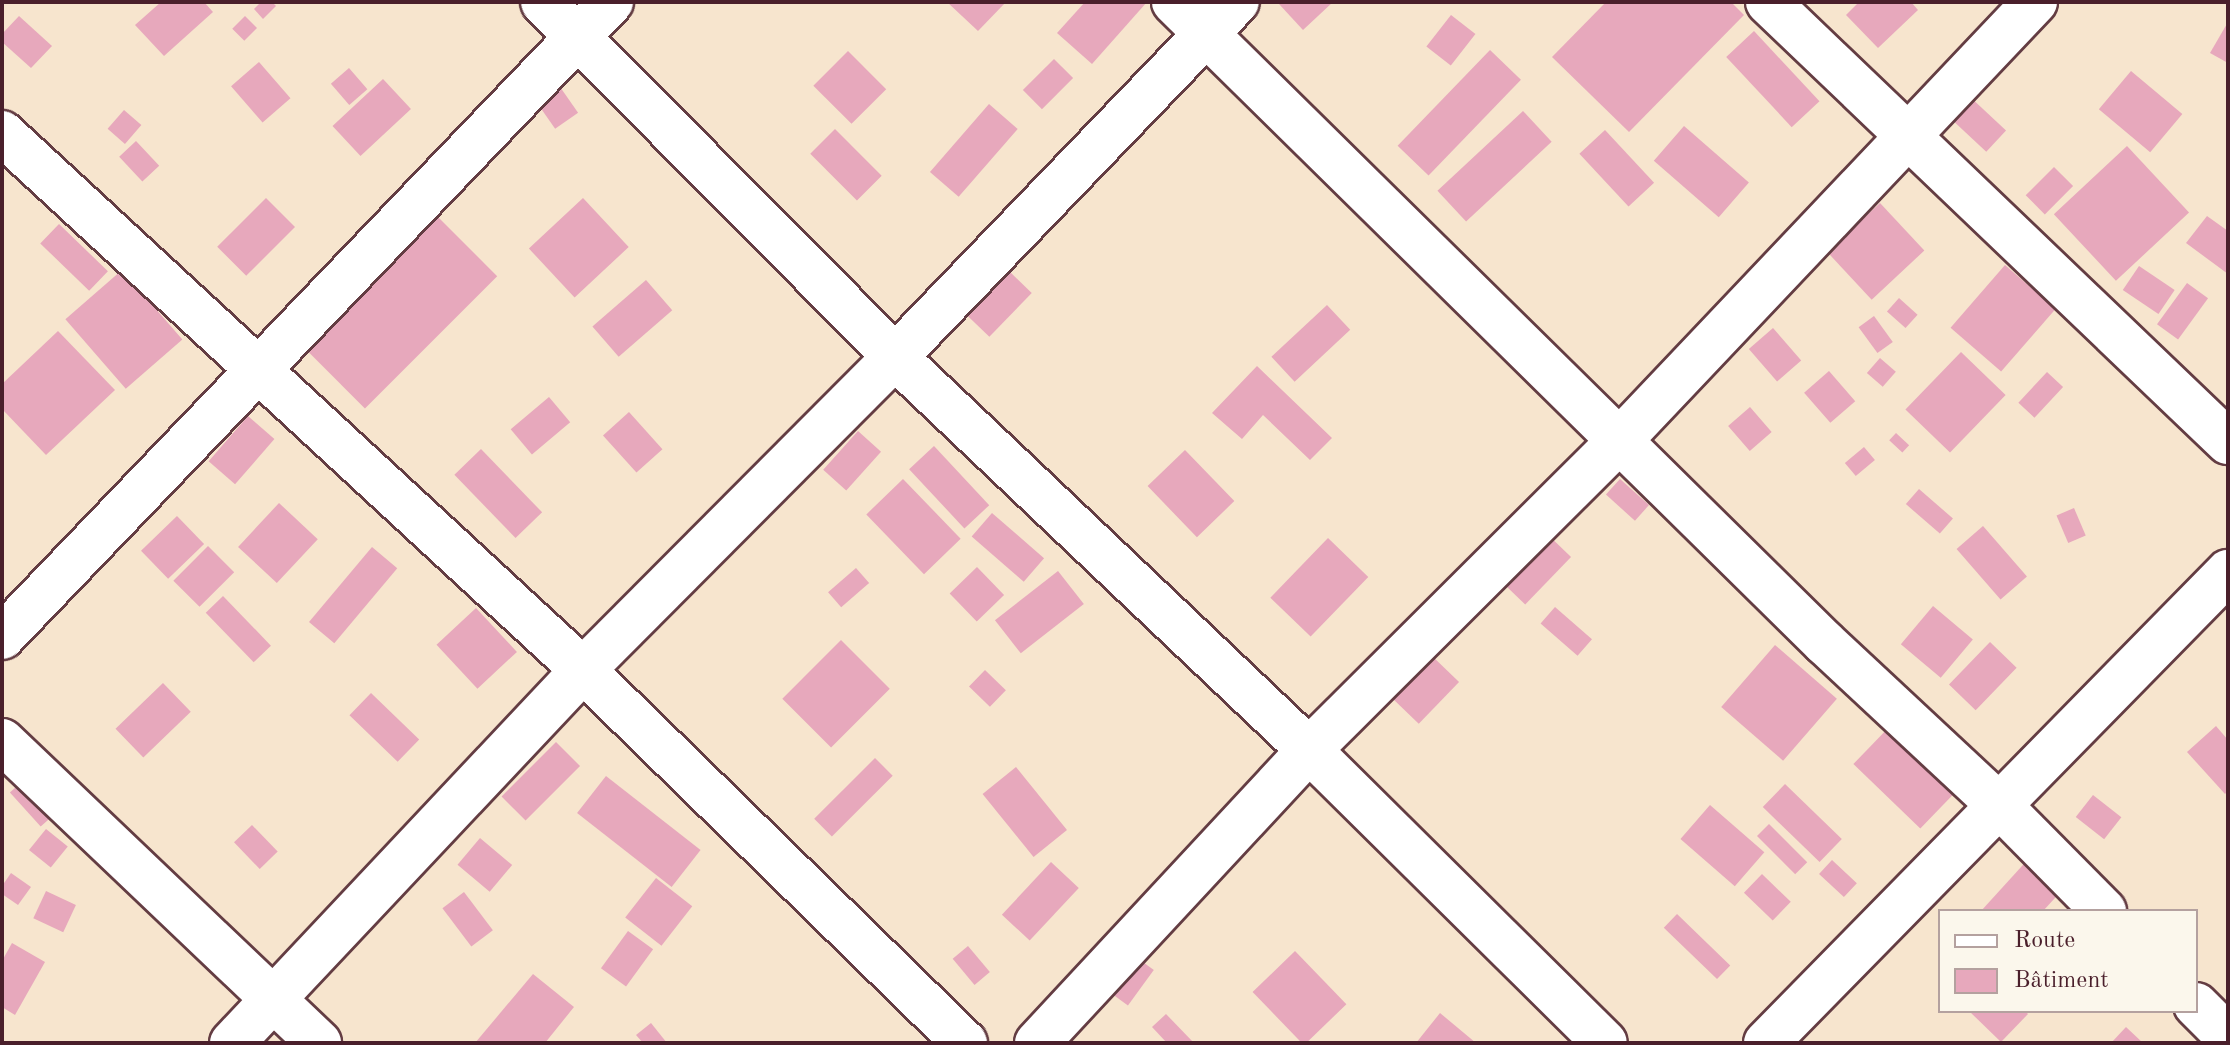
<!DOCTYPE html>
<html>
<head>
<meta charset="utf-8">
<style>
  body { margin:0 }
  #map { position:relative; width:2230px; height:1045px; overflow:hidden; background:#f7e5ce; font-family:"Old Standard TT",serif }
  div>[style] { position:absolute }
  .building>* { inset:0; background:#e7a8bc; transform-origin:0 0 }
  .roads { filter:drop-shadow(2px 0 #643d43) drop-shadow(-2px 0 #643d43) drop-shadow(0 2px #643d43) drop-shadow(0 -2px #643d43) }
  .minor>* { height:44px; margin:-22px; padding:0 22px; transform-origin:22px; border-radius:22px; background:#fff }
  span { translate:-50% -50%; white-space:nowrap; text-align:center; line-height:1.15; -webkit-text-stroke:7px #fbf7ec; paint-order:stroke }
  .frame { position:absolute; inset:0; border:4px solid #4a1f2b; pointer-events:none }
  .legend { position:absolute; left:1938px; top:909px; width:260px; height:104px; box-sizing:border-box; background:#fbf7ec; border:2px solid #b4a19f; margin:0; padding:10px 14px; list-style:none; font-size:24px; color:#4a1f2b }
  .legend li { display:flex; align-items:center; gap:16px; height:40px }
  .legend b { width:40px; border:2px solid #b4a19f }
</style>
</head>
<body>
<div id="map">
  <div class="building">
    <i style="clip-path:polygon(161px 2px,204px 2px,213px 12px,164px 56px,135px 25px)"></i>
    <i style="clip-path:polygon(261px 2px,272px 2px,276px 6px,263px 19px,254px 9px)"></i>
    <i style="clip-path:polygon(947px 2px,1006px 2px,978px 31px)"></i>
    <i style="clip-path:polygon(1085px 2px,1147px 2px,1092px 64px,1057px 33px)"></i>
    <i style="clip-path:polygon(1282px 2px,1333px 2px,1303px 30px,1279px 4px)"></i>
    <i style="clip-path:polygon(1606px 2px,1731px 2px,1744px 15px,1629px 132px,1552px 57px)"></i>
    <i style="clip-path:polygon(1859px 2px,1911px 2px,1918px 10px,1878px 48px,1846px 15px)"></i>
    <i style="left:1451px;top:15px;width:31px;height:40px;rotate:38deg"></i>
    <i style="clip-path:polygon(19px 16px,52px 46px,31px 68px,2px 42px,2px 34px)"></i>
    <i style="left:245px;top:16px;width:17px;height:18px;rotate:45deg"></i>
    <i style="clip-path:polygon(2228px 22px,2228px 63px,2210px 53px)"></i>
    <i style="left:1754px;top:31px;width:96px;height:38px;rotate:47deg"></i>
    <i style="left:1490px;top:50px;width:43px;height:133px;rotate:44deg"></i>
    <i style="left:848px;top:51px;width:54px;height:49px;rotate:45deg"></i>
    <i style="left:1054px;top:59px;width:27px;height:44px;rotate:45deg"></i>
    <i style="left:259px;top:62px;width:48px;height:37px;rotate:49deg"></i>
    <i style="left:349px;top:68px;width:28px;height:24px;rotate:49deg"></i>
    <i style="left:2131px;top:71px;width:67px;height:50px;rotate:40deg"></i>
    <i style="left:383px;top:79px;width:41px;height:69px;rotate:47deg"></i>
    <i style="left:558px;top:84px;width:35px;height:28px;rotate:55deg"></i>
    <i style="left:1968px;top:95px;width:52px;height:29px;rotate:43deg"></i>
    <i style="left:989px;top:104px;width:38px;height:90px;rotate:41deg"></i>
    <i style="left:124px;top:110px;width:23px;height:25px;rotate:41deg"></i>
    <i style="left:1523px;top:111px;width:42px;height:117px;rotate:47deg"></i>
    <i style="left:1684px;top:126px;width:86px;height:46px;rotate:41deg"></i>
    <i style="left:835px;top:129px;width:66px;height:35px;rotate:45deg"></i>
    <i style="left:1605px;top:130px;width:72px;height:35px;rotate:47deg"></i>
    <i style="left:136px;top:141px;width:34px;height:23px;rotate:47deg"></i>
    <i style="left:2127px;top:146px;width:91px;height:100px;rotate:47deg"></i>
    <i style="left:2054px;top:167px;width:27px;height:40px;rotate:45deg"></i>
    <i style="left:266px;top:198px;width:41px;height:69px;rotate:45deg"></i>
    <i style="left:583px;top:198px;width:67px;height:74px;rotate:47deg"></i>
    <i style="left:1880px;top:203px;width:65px;height:72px;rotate:47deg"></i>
    <i style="left:430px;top:209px;width:95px;height:187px;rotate:45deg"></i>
    <i style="clip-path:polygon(2207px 216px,2228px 231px,2228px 274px,2186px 243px)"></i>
    <i style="left:59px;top:224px;width:68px;height:27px;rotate:44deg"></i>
    <i style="left:2005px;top:265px;width:67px;height:83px;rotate:41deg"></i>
    <i style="left:2139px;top:266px;width:43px;height:29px;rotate:34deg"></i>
    <i style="left:122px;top:270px;width:92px;height:75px;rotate:49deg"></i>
    <i style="left:1008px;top:270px;width:33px;height:61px;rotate:44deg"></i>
    <i style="left:646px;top:280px;width:40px;height:71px;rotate:49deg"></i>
    <i style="left:2187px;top:283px;width:26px;height:51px;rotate:36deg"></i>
    <i style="left:1899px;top:298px;width:25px;height:18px;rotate:42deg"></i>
    <i style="left:1327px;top:305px;width:34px;height:76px;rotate:47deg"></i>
    <i style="left:1874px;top:316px;width:32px;height:19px;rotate:54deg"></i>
    <i style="left:1773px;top:328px;width:43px;height:32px;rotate:49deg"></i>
    <i style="clip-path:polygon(58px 331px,115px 390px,46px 455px,2px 409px,2px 384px)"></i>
    <i style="left:1961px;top:352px;width:62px;height:80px;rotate:44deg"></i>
    <i style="left:1880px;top:358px;width:21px;height:20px;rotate:41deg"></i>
    <i style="clip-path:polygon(1257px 366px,1332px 438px,1310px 460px,1263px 415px,1242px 439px,1212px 413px)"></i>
    <i style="left:1829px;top:371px;width:40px;height:33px;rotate:49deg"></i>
    <i style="left:2047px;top:372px;width:22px;height:42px;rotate:43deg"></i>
    <i style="left:549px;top:397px;width:33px;height:50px;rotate:50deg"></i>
    <i style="left:1750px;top:407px;width:33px;height:29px;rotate:49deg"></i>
    <i style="left:629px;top:412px;width:50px;height:35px;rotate:48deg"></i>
    <i style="left:248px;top:416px;width:35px;height:60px;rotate:41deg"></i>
    <i style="left:858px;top:431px;width:31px;height:52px;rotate:42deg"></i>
    <i style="left:1896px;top:433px;width:18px;height:10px;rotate:43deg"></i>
    <i style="left:934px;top:446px;width:81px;height:34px;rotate:47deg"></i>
    <i style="left:1864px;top:447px;width:17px;height:25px;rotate:50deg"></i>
    <i style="left:481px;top:449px;width:88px;height:37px;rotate:46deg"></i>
    <i style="left:1185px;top:450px;width:71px;height:52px;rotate:46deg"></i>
    <i style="left:903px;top:479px;width:83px;height:51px;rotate:46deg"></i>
    <i style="left:1620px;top:479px;width:39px;height:21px;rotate:42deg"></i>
    <i style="left:1919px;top:489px;width:45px;height:20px;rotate:41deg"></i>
    <i style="left:279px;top:503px;width:53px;height:60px;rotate:43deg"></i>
    <i style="left:2074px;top:508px;width:30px;height:19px;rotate:67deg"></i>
    <i style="left:992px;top:513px;width:69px;height:31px;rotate:41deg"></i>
    <i style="left:177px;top:516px;width:39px;height:50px;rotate:46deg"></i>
    <i style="left:1983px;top:526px;width:67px;height:35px;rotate:49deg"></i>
    <i style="left:1543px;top:530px;width:39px;height:66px;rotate:44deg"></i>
    <i style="left:1328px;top:538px;width:56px;height:83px;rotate:44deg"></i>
    <i style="left:208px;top:546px;width:37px;height:49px;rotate:45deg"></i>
    <i style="left:372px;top:547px;width:33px;height:98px;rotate:40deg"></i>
    <i style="left:977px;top:567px;width:39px;height:38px;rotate:46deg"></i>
    <i style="left:856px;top:568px;width:20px;height:37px;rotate:49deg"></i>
    <i style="left:1058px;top:571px;width:42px;height:80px;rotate:52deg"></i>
    <i style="left:223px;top:596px;width:69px;height:24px;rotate:46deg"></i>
    <i style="left:1933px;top:606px;width:52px;height:50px;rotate:40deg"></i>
    <i style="left:1555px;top:607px;width:49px;height:22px;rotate:41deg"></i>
    <i style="left:476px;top:608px;width:60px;height:54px;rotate:47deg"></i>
    <i style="left:841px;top:640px;width:69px;height:83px;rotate:45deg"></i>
    <i style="left:1990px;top:642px;width:37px;height:59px;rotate:44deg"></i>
    <i style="left:1775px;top:645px;width:82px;height:82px;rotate:41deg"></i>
    <i style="left:1431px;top:655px;width:39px;height:58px;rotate:44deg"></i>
    <i style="left:985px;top:670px;width:29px;height:23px;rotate:44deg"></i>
    <i style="left:163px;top:683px;width:40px;height:66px;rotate:46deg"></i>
    <i style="left:371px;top:693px;width:67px;height:31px;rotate:44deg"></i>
    <i style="left:1893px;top:723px;width:93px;height:57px;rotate:44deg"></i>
    <i style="clip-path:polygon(2216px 726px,2228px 740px,2228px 791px,2225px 794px,2187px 752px)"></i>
    <i style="left:556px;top:742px;width:34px;height:77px;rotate:45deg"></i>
    <i style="left:875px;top:758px;width:25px;height:86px;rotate:45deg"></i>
    <i style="left:1016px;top:767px;width:81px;height:43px;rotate:51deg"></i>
    <i style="left:606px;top:776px;width:120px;height:47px;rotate:38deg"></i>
    <i style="left:27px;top:777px;width:46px;height:23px;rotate:48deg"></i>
    <i style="left:1785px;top:784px;width:79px;height:32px;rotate:44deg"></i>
    <i style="left:2093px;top:795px;width:36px;height:28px;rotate:38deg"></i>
    <i style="left:1710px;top:805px;width:72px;height:45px;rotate:41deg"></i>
    <i style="left:1769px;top:824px;width:54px;height:17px;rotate:45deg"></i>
    <i style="left:252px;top:825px;width:37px;height:25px;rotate:46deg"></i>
    <i style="left:46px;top:829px;width:28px;height:27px;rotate:39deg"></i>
    <i style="left:480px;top:838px;width:42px;height:35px;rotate:40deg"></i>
    <i style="clip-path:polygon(2032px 855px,2066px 886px,2043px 911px,1981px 911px)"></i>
    <i style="left:1832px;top:860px;width:34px;height:19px;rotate:43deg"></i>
    <i style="left:1051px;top:862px;width:38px;height:72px;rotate:43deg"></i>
    <i style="clip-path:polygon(11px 873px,31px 887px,18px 905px,2px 894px,2px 886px)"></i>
    <i style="left:1762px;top:874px;width:40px;height:26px;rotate:44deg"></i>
    <i style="left:656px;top:878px;width:46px;height:50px;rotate:38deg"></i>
    <i style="left:46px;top:891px;width:33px;height:30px;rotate:25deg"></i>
    <i style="left:464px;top:892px;width:48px;height:27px;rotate:53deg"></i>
    <i style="left:1677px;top:914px;width:74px;height:19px;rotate:44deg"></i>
    <i style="left:628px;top:931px;width:31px;height:46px;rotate:36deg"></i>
    <i style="clip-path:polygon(12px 943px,45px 962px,15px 1015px,2px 1007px,2px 961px)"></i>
    <i style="left:968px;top:946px;width:34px;height:20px;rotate:50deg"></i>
    <i style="left:1295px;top:951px;width:74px;height:59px;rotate:46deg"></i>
    <i style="left:1136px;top:957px;width:22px;height:44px;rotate:36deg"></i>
    <i style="clip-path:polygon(533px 974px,574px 1007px,545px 1043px,475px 1043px)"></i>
    <i style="clip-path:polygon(1969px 1011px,2025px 1011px,2028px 1014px,2001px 1042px)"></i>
    <i style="clip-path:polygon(1440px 1013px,1476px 1043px,1416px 1043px)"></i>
    <i style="clip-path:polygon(1166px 1014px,1194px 1043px,1167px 1043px,1152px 1027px)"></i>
    <i style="clip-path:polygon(651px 1023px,667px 1043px,643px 1043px,636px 1035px)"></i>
    <i style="clip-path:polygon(2126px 1027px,2143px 1043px,2111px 1043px)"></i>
  </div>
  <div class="roads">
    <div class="minor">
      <i style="left:543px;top:2px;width:500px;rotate:45.2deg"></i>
      <i style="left:895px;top:357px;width:571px;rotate:43.51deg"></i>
      <i style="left:1309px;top:750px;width:416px;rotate:44.7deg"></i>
      <i style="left:1174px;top:2px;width:914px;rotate:44.56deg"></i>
      <i style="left:1825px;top:643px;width:239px;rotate:43deg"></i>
      <i style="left:2000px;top:806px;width:148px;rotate:45.3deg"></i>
      <i style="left:1768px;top:2px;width:637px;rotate:43.73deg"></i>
      <i style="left:2px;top:133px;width:791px;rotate:42.75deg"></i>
      <i style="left:583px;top:670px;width:534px;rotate:44.32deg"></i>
      <i style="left:2px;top:637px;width:880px;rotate:-46.2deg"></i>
      <i style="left:2px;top:741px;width:438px;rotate:43.6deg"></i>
      <i style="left:2196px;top:1005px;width:45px;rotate:45deg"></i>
      <i style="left:232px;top:1043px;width:512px;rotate:-46.74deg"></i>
      <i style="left:583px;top:670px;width:442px;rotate:-45.1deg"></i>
      <i style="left:895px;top:357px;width:493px;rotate:-46.1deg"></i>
      <i style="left:1037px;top:1043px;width:400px;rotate:-47.1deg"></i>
      <i style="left:1309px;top:750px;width:441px;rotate:-44.9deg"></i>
      <i style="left:1621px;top:439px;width:602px;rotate:-46.55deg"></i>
      <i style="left:1766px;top:1043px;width:660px;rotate:-45.55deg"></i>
    </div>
  </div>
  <div class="frame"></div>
  <ul class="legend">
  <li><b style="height:10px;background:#fff"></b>Route</li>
  <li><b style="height:22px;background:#e7a8bc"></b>Bâtiment</li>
  </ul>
</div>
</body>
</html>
